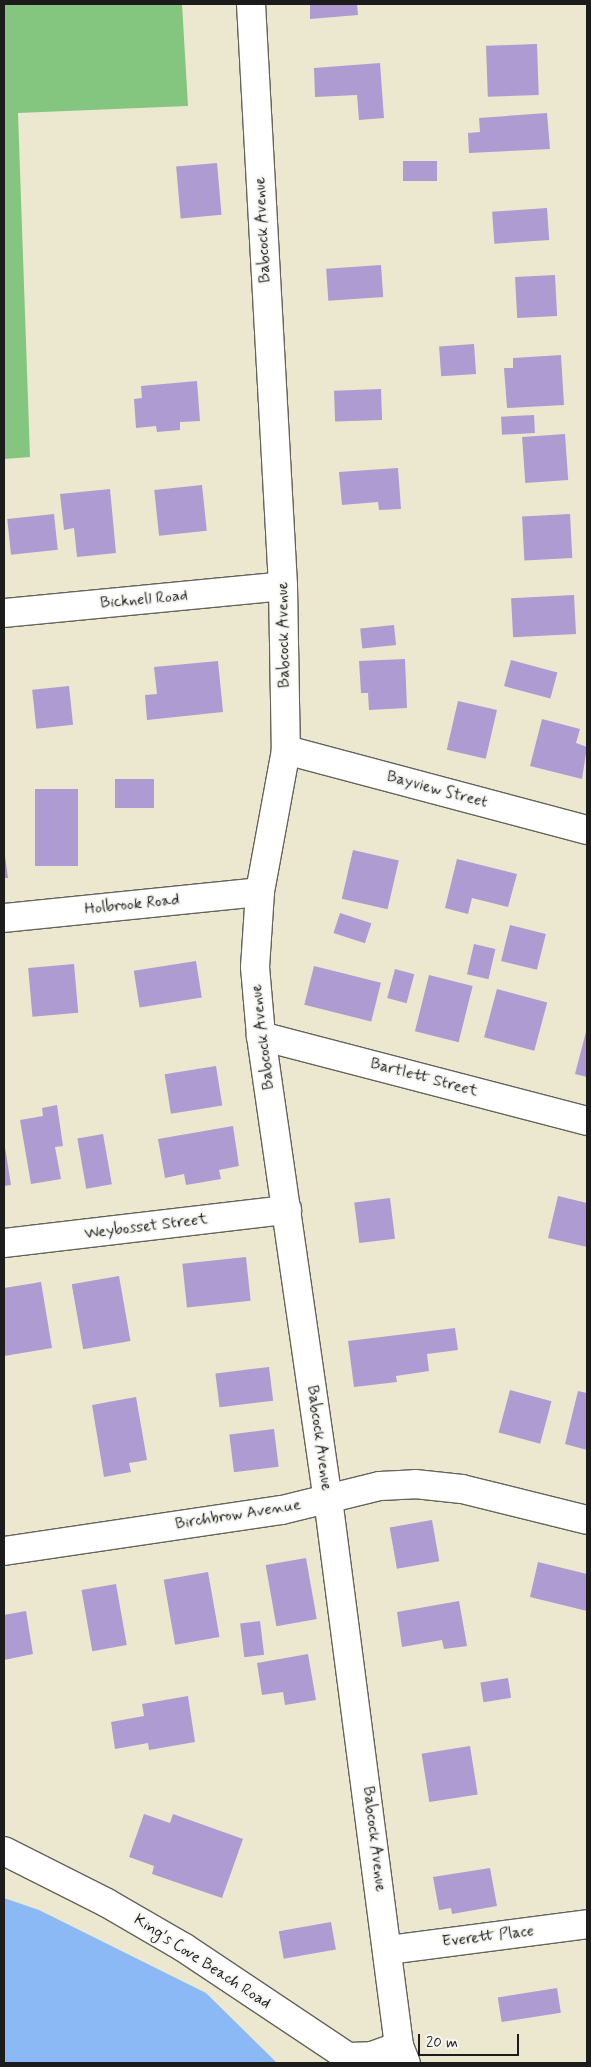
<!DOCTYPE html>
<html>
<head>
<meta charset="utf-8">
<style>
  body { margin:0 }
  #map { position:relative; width:591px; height:2067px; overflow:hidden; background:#ece8d0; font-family:Mynerve,sans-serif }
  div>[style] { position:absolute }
  .green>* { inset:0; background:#84c67f }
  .water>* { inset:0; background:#8ab9f5 }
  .building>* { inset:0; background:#ae9bd1; transform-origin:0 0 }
  .roads { filter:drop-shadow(1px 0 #65635b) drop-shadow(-1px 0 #65635b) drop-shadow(0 1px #65635b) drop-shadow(0 -1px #65635b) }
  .street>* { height:28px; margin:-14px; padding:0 14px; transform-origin:14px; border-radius:14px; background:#fff }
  span { translate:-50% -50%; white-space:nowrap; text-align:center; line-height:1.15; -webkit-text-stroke:4px #f6f6f2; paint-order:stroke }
  .street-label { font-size:16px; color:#1c1c1c }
  .frame { position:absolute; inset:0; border:5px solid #1c1c1c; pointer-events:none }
  .scale { position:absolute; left:418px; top:2034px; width:101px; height:22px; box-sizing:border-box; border:2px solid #1c1c1c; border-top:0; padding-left:6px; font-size:15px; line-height:18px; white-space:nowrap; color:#1c1c1c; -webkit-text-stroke:4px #f6f6f2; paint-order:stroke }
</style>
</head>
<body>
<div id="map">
  <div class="green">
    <i style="clip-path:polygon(4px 4px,182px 4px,188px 106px,18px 113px,30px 457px,4px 459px)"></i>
  </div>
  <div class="water">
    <i style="clip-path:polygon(4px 1898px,39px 1910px,206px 1993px,277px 2063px,4px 2063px)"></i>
  </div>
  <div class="building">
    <i style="clip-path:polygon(310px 4px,357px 4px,358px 15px,310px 19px)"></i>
    <i style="left:537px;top:44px;width:51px;height:51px;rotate:88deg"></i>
    <i style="clip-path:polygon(380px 63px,384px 118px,359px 120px,357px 95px,315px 97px,314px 68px)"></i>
    <i style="clip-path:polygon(547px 113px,550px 149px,469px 153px,468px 133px,480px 132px,479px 118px)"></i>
    <i style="left:403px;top:161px;width:34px;height:20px"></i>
    <i style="left:217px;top:163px;width:52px;height:41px;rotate:85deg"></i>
    <i style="left:547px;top:208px;width:32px;height:55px;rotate:86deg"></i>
    <i style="left:381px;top:265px;width:32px;height:55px;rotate:86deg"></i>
    <i style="left:555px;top:275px;width:41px;height:40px;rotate:87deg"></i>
    <i style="left:474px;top:344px;width:30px;height:35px;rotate:86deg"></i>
    <i style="clip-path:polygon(561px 355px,564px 405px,507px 408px,504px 368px,513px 368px,513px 358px)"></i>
    <i style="clip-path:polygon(197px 381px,200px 421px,180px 422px,180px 430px,157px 432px,156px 426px,136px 428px,134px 399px,142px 398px,141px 386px)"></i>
    <i style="left:381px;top:389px;width:31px;height:47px;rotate:88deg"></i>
    <i style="left:534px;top:415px;width:18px;height:33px;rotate:87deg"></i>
    <i style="left:565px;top:434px;width:46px;height:43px;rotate:86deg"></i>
    <i style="clip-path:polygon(398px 468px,401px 509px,379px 510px,378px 502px,342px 505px,339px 472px)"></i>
    <i style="left:202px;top:485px;width:46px;height:48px;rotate:84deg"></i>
    <i style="clip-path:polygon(110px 489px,116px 553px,77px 557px,74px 528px,64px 530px,60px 494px)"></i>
    <i style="left:54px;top:514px;width:36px;height:47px;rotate:84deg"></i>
    <i style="left:570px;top:514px;width:44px;height:48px;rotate:87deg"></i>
    <i style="left:574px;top:595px;width:39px;height:63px;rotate:87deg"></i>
    <i style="left:394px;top:625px;width:20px;height:34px;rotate:84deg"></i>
    <i style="clip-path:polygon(405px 659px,407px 708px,369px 710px,368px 693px,361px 693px,359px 661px)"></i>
    <i style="left:511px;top:660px;width:48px;height:27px;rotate:15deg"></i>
    <i style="clip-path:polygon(218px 661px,223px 712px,147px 720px,145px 695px,157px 694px,154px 667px)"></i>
    <i style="left:69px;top:686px;width:39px;height:37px;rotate:84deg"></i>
    <i style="left:458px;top:701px;width:40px;height:50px;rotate:13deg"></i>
    <i style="clip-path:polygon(542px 719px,580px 729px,576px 743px,587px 747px,582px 779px,530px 766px)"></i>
    <i style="left:115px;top:779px;width:39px;height:29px"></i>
    <i style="left:35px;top:789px;width:43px;height:77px"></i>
    <i style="clip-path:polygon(4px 848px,8px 878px,4px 878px)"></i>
    <i style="left:353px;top:850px;width:47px;height:50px;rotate:13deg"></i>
    <i style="clip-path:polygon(457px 859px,517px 874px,508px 907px,472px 898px,468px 914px,445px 908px)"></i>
    <i style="left:340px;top:913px;width:33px;height:21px;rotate:18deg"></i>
    <i style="left:510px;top:925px;width:37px;height:37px;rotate:14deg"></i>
    <i style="left:474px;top:944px;width:22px;height:31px;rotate:13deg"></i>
    <i style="left:196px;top:961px;width:37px;height:63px;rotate:81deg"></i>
    <i style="left:74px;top:964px;width:49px;height:46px;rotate:85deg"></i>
    <i style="left:314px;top:966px;width:69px;height:40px;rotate:14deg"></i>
    <i style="left:395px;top:969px;width:20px;height:30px;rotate:15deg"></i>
    <i style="left:429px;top:975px;width:45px;height:58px;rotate:14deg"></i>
    <i style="left:497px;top:989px;width:52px;height:50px;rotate:15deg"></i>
    <i style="clip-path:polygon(587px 1028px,587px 1077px,575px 1074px)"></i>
    <i style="left:216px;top:1066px;width:40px;height:52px;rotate:81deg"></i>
    <i style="clip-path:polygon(57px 1105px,63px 1146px,55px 1147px,61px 1179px,31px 1184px,20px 1120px,43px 1116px,42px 1108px)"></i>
    <i style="clip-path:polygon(233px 1126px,239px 1166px,219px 1170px,221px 1179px,186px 1185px,184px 1174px,165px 1178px,158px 1139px)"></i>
    <i style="left:103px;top:1134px;width:51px;height:26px;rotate:80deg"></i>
    <i style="clip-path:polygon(5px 1147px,11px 1185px,4px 1186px,4px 1148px)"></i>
    <i style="clip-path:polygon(558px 1196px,587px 1203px,587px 1247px,548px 1238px)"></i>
    <i style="left:390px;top:1198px;width:41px;height:36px;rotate:83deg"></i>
    <i style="left:246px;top:1257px;width:44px;height:64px;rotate:84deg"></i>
    <i style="left:119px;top:1276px;width:66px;height:48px;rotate:80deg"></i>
    <i style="clip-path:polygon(41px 1282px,52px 1348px,4px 1356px,4px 1288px)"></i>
    <i style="clip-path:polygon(455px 1328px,458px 1350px,427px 1354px,429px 1371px,396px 1376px,397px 1382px,354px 1387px,348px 1341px)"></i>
    <i style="left:269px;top:1367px;width:34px;height:54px;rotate:83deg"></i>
    <i style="left:510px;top:1390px;width:43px;height:44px;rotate:15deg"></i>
    <i style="clip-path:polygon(578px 1391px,587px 1393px,587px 1450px,565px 1444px)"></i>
    <i style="clip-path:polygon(136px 1397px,147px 1460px,129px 1463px,131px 1472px,104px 1477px,92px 1405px)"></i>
    <i style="left:274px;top:1429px;width:38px;height:45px;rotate:83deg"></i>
    <i style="left:432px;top:1520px;width:42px;height:43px;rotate:80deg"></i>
    <i style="left:306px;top:1558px;width:62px;height:41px;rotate:80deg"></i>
    <i style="clip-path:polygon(538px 1562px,587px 1574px,587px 1611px,530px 1597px)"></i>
    <i style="left:208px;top:1572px;width:66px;height:45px;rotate:80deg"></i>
    <i style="left:116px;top:1584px;width:62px;height:35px;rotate:80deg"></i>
    <i style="clip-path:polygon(459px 1601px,467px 1646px,444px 1649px,442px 1640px,402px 1647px,397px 1612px)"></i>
    <i style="clip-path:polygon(26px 1611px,33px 1654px,4px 1660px,4px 1615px)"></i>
    <i style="left:260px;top:1621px;width:34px;height:20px;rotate:83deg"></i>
    <i style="clip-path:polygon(308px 1654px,316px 1700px,285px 1705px,283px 1692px,262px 1695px,257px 1663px)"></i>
    <i style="left:508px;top:1678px;width:20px;height:28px;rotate:81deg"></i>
    <i style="clip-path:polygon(188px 1696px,195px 1742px,149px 1750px,148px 1743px,115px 1749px,111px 1722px,144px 1716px,142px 1704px)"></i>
    <i style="left:470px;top:1746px;width:49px;height:49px;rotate:81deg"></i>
    <i style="clip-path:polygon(144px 1814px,170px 1823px,173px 1814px,243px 1839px,222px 1898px,152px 1874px,154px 1866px,129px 1857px)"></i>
    <i style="clip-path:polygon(490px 1868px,497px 1906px,452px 1914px,451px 1908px,439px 1910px,433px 1877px)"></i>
    <i style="left:331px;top:1922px;width:28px;height:53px;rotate:80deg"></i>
    <i style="left:557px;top:1988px;width:25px;height:60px;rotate:81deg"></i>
  </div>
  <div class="roads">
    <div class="street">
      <i style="left:251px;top:4px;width:583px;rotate:86.85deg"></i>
      <i style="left:283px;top:586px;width:164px;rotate:89deg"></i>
      <i style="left:286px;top:750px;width:144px;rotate:100.4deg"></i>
      <i style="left:260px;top:892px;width:75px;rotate:93.8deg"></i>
      <i style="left:255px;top:967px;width:69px;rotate:85deg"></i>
      <i style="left:261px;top:1036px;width:468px;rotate:81.8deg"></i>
      <i style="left:328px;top:1499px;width:552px;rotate:82.6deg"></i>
      <i style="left:399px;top:2046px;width:18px;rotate:68deg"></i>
      <i style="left:4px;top:613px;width:280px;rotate:-5.5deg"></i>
      <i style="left:286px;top:750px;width:311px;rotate:14.9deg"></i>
      <i style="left:4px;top:918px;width:257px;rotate:-5.8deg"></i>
      <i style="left:261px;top:1036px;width:337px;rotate:14.6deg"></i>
      <i style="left:4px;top:1243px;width:285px;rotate:-6.7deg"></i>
      <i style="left:4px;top:1551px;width:281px;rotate:-8.4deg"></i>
      <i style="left:282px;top:1510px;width:101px;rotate:-13.8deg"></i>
      <i style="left:380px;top:1486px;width:35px;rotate:-3deg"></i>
      <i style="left:415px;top:1484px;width:47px;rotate:6.1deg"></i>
      <i style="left:462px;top:1489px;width:129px;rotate:13.9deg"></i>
      <i style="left:4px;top:1851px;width:115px;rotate:26.8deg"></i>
      <i style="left:107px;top:1903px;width:88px;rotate:30.1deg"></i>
      <i style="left:183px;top:1947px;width:198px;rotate:33.7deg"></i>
      <i style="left:348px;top:2057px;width:24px;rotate:-2deg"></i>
      <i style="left:372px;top:2056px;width:29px;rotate:-20deg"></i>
      <i style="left:388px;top:1950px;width:201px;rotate:-7.4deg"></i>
    </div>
  </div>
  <div class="street-label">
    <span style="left:263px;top:230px;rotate:-93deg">Babcock Avenue</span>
    <span style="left:144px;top:600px;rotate:-5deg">Bicknell Road</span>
    <span style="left:284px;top:635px;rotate:-91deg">Babcock Avenue</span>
    <span style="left:437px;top:790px;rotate:15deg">Bayview Street</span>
    <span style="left:132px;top:905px;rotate:-6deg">Holbrook Road</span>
    <span style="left:263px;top:1037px;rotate:-97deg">Babcock Avenue</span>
    <span style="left:424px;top:1078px;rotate:15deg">Bartlett Street</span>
    <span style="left:146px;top:1227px;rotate:-7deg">Weybosset Street</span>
    <span style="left:319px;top:1438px;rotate:82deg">Babcock Avenue</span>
    <span style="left:238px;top:1515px;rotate:-9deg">Birchbrow Avenue</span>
    <span style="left:374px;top:1839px;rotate:83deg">Babcock Avenue</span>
    <span style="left:488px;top:1937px;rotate:-7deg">Everett Place</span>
    <span style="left:202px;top:1962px;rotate:33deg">King's Cove Beach Road</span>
  </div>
  <div class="frame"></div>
  <div class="scale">20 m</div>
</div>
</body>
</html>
